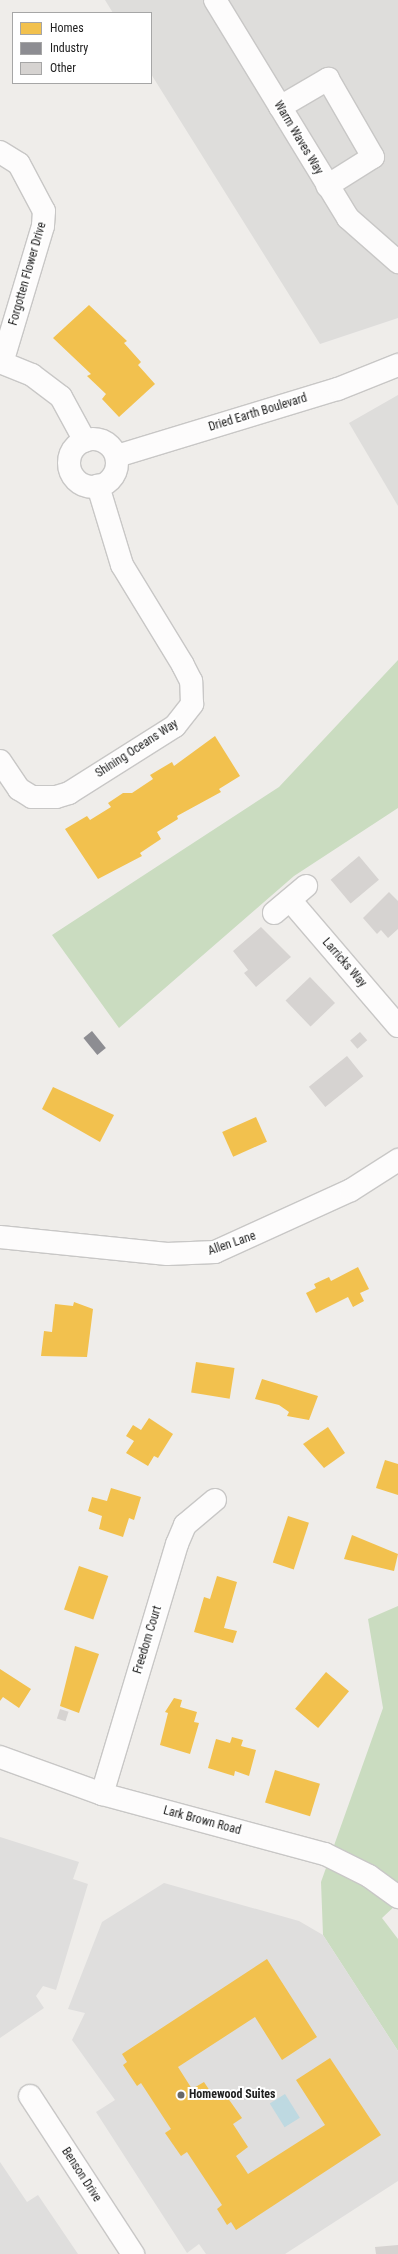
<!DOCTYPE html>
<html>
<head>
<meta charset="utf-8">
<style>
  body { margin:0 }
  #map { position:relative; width:398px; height:2254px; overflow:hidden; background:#efedea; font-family:"Roboto Condensed",sans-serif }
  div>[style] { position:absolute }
  .residential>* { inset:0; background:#dedddb }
  .forest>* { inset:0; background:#cadcc0 }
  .parking>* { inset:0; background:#dfdedd }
  .water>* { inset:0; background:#bed9e1; transform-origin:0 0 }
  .homes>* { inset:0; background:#f2c14e; transform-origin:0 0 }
  .industry>* { inset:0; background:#8d8d92; transform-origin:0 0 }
  .building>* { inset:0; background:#d6d3d1; transform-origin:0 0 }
  .roads { filter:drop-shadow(1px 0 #c8c7c6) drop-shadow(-1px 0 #c8c7c6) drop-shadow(0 1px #c8c7c6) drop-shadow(0 -1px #c8c7c6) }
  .minor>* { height:22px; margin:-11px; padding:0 11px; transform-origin:11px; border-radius:11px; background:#fdfcfc }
  .minor>.ring { margin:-11px; padding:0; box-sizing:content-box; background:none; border:22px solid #fdfcfc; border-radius:50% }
  .dots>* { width:11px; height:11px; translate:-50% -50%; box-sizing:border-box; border:2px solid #fff; border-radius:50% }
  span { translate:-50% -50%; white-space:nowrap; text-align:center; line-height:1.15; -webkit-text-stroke:4px #fff; paint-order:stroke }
  .street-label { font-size:12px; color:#212121 }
  .poi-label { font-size:12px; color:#212121; font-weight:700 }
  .left { translate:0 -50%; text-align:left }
  .legend { position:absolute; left:12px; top:12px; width:140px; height:72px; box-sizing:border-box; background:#fff; border:1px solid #a6a6a6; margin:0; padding:5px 7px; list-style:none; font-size:12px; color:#212121 }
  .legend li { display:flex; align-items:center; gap:8px; height:20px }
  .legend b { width:20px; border:1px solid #a6a6a6 }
</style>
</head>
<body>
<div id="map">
  <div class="residential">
    <i style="clip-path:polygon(105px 0,398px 0,398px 318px,320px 344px,151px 74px,151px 13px,113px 13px)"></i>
    <i style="clip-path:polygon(398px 395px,398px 506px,349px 423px)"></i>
  </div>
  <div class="forest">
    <i style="clip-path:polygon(398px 660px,398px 808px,294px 876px,119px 1028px,52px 935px,279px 787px)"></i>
    <i style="clip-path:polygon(398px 1606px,398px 1903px,382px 1918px,398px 1939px,398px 2051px,323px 1935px,321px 1882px,383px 1708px,368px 1619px)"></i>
  </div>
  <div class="parking">
    <i style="clip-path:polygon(0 1837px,79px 1862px,73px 1879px,88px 1884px,56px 1990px,43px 1986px,36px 1996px,44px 2008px,0 2038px)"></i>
    <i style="clip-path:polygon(164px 1883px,299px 1921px,323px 1935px,398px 2051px,398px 2181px,285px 2254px,206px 2254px,199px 2244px,187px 2253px,96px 2112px,115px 2100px,72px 2040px,85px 2013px,68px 2009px,102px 1922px)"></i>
    <i style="clip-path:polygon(0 2162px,27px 2202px,38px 2195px,78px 2254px,0 2254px)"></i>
  </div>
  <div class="water">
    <i style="left:285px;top:2094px;width:28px;height:18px;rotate:58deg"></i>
  </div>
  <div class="homes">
    <i style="clip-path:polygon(89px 305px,127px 341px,124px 343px,141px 362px,138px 365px,155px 384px,119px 417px,102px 399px,106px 394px,87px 376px,91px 374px,53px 338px)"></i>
    <i style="clip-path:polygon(215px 736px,240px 776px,219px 789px,221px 792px,177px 816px,178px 819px,157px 832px,161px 839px,140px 853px,142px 856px,98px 879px,65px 829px,87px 816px,90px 820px,111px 807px,108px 803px,123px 793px,132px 793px,153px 779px,150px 775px,172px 762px,174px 766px)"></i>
    <i style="clip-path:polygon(53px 1087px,114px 1115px,100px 1142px,42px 1109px)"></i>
    <i style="left:256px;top:1117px;width:27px;height:37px;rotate:66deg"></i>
    <i style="clip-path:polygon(358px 1267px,369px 1289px,360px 1293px,364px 1301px,353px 1307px,348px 1297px,316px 1313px,306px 1293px,316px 1288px,314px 1284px,329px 1277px,331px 1281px)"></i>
    <i style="clip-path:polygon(74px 1302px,93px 1309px,87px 1357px,41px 1356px,44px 1331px,52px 1332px,55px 1304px,73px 1306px)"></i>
    <i style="left:196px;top:1362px;width:39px;height:31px;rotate:9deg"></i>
    <i style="clip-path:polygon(262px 1379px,318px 1396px,309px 1420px,287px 1416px,289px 1412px,279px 1405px,255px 1399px)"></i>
    <i style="clip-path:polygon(149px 1418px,173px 1434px,158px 1458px,154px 1456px,148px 1466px,126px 1453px,134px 1441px,126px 1436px,133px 1425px,141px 1430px)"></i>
    <i style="clip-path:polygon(328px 1427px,345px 1453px,324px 1468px,303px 1444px)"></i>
    <i style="clip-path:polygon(385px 1460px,398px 1464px,398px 1495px,376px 1488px)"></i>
    <i style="clip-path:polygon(111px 1488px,141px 1497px,134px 1520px,129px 1518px,123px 1537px,99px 1529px,102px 1516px,88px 1511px,92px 1497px,107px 1501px)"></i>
    <i style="left:288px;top:1516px;width:22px;height:49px;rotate:18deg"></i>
    <i style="clip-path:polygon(352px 1535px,398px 1554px,394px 1571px,344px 1559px)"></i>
    <i style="left:79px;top:1566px;width:31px;height:46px;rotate:19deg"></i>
    <i style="clip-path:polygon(217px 1576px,237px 1582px,224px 1628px,237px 1631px,233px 1643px,194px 1632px,204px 1597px,210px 1599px)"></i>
    <i style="clip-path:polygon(75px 1646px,99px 1654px,79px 1713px,60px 1706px)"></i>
    <i style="clip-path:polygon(0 1669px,31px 1689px,19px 1708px,3px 1697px,0 1701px)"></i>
    <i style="left:326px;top:1672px;width:30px;height:48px;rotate:40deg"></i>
    <i style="clip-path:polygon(174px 1698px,182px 1700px,180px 1707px,197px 1712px,194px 1722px,199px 1723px,190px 1754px,160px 1745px,168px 1713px,165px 1712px)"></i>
    <i style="clip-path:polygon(232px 1737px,243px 1740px,241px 1746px,256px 1750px,249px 1776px,235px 1771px,234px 1776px,208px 1768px,216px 1739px,230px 1743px)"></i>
    <i style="left:275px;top:1770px;width:47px;height:34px;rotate:17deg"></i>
    <i style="clip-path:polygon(267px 1959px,317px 2037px,282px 2060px,255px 2017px,178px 2067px,192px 2089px,204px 2082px,216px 2100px,225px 2094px,242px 2118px,233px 2124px,248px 2147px,236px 2156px,248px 2174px,325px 2125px,296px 2080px,330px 2058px,381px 2135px,236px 2230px,231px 2222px,227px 2225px,217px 2209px,222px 2205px,187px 2152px,181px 2156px,165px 2133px,171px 2129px,141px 2083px,137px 2086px,123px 2065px,127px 2062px,122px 2054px)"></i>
  </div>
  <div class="industry">
    <i style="left:92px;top:1031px;width:22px;height:11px;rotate:51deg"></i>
  </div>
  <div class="building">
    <i style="left:359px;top:856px;width:31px;height:37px;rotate:50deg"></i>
    <i style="clip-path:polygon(389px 892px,398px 901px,398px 929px,388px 938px,381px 930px,377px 934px,363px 918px)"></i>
    <i style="clip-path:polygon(261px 927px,291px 957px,256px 987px,244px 973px,248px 970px,233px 951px)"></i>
    <i style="left:310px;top:977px;width:36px;height:34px;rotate:46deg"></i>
    <i style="left:360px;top:1032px;width:11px;height:13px;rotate:49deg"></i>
    <i style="left:347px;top:1056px;width:26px;height:49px;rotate:51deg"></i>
    <i style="left:60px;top:1709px;width:9px;height:10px;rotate:18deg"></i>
    <i style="clip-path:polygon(398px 2245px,398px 2254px,376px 2254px,375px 2247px)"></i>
  </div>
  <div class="roads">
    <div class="minor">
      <i style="left:215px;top:0;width:255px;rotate:58.6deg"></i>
      <i style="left:348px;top:218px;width:67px;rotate:41.3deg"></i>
      <i style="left:280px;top:107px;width:56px;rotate:-30.3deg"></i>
      <i style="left:328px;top:79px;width:90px;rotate:60deg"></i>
      <i style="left:373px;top:157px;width:54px;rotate:147.8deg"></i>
      <i style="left:0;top:152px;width:22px;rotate:32deg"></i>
      <i style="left:19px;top:164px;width:53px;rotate:62deg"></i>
      <i style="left:44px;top:211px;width:15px;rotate:94deg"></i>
      <i style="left:43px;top:226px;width:143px;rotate:106.7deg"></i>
      <i style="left:0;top:362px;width:35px;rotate:22deg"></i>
      <i style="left:32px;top:375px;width:36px;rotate:37deg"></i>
      <i style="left:61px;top:397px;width:50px;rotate:61.4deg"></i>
      <i class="ring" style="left:69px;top:439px;width:26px;height:26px"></i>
      <i style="left:117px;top:456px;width:231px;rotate:-16.9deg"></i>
      <i style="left:338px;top:389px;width:65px;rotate:-21.8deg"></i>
      <i style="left:0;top:761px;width:34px;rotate:56deg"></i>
      <i style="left:19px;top:789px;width:15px;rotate:32deg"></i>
      <i style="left:32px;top:797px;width:24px"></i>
      <i style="left:56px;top:797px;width:14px;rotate:-17deg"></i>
      <i style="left:69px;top:793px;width:125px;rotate:-32.3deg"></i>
      <i style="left:175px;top:726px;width:28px;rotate:-52deg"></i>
      <i style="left:192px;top:704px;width:23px;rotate:-92deg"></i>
      <i style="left:191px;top:681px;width:18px;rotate:-117deg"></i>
      <i style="left:183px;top:665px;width:117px;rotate:-121.4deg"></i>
      <i style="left:122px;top:565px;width:83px;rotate:-106.9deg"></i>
      <i style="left:290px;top:900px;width:166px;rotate:49.4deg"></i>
      <i style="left:274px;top:913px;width:42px;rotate:-40.2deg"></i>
      <i style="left:0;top:1237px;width:168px;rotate:5.8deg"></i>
      <i style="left:167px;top:1254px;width:48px;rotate:-2.4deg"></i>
      <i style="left:215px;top:1252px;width:149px;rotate:-24.5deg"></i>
      <i style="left:351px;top:1190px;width:56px;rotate:-32.6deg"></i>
      <i style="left:0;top:1757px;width:109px;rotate:19.9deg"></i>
      <i style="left:102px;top:1794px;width:231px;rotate:15.1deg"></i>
      <i style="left:325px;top:1854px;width:49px;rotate:26.6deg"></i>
      <i style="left:369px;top:1876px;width:36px;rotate:36deg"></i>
      <i style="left:102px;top:1794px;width:261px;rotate:-73.3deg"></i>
      <i style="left:177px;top:1544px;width:21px;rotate:-67deg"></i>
      <i style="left:185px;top:1525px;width:39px;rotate:-40deg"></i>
      <i style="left:30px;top:2096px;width:189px;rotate:56.9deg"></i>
    </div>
  </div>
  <div class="dots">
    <i style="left:181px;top:2095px;background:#696867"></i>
  </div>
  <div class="street-label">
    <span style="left:298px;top:138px;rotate:59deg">Warm Waves Way</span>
    <span style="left:28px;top:274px;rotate:-74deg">Forgotten Flower Drive</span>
    <span style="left:258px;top:413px;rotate:-17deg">Dried Earth Boulevard</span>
    <span style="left:137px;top:749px;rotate:-33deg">Shining Oceans Way</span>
    <span style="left:344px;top:963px;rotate:49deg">Larricks Way</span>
    <span style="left:232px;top:1244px;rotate:-19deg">Allen Lane</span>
    <span style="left:148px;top:1640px;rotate:-73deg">Freedom Court</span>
    <span style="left:202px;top:1821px;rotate:15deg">Lark Brown Road</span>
    <span style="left:81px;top:2175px;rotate:57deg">Benson Drive</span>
  </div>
  <div class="poi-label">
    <span class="left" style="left:189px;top:2095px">Homewood Suites</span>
  </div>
  <ul class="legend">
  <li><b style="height:11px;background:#f2c14e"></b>Homes</li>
  <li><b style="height:11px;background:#8d8d92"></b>Industry</li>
  <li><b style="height:11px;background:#d6d3d1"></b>Other</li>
  </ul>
</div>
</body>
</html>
